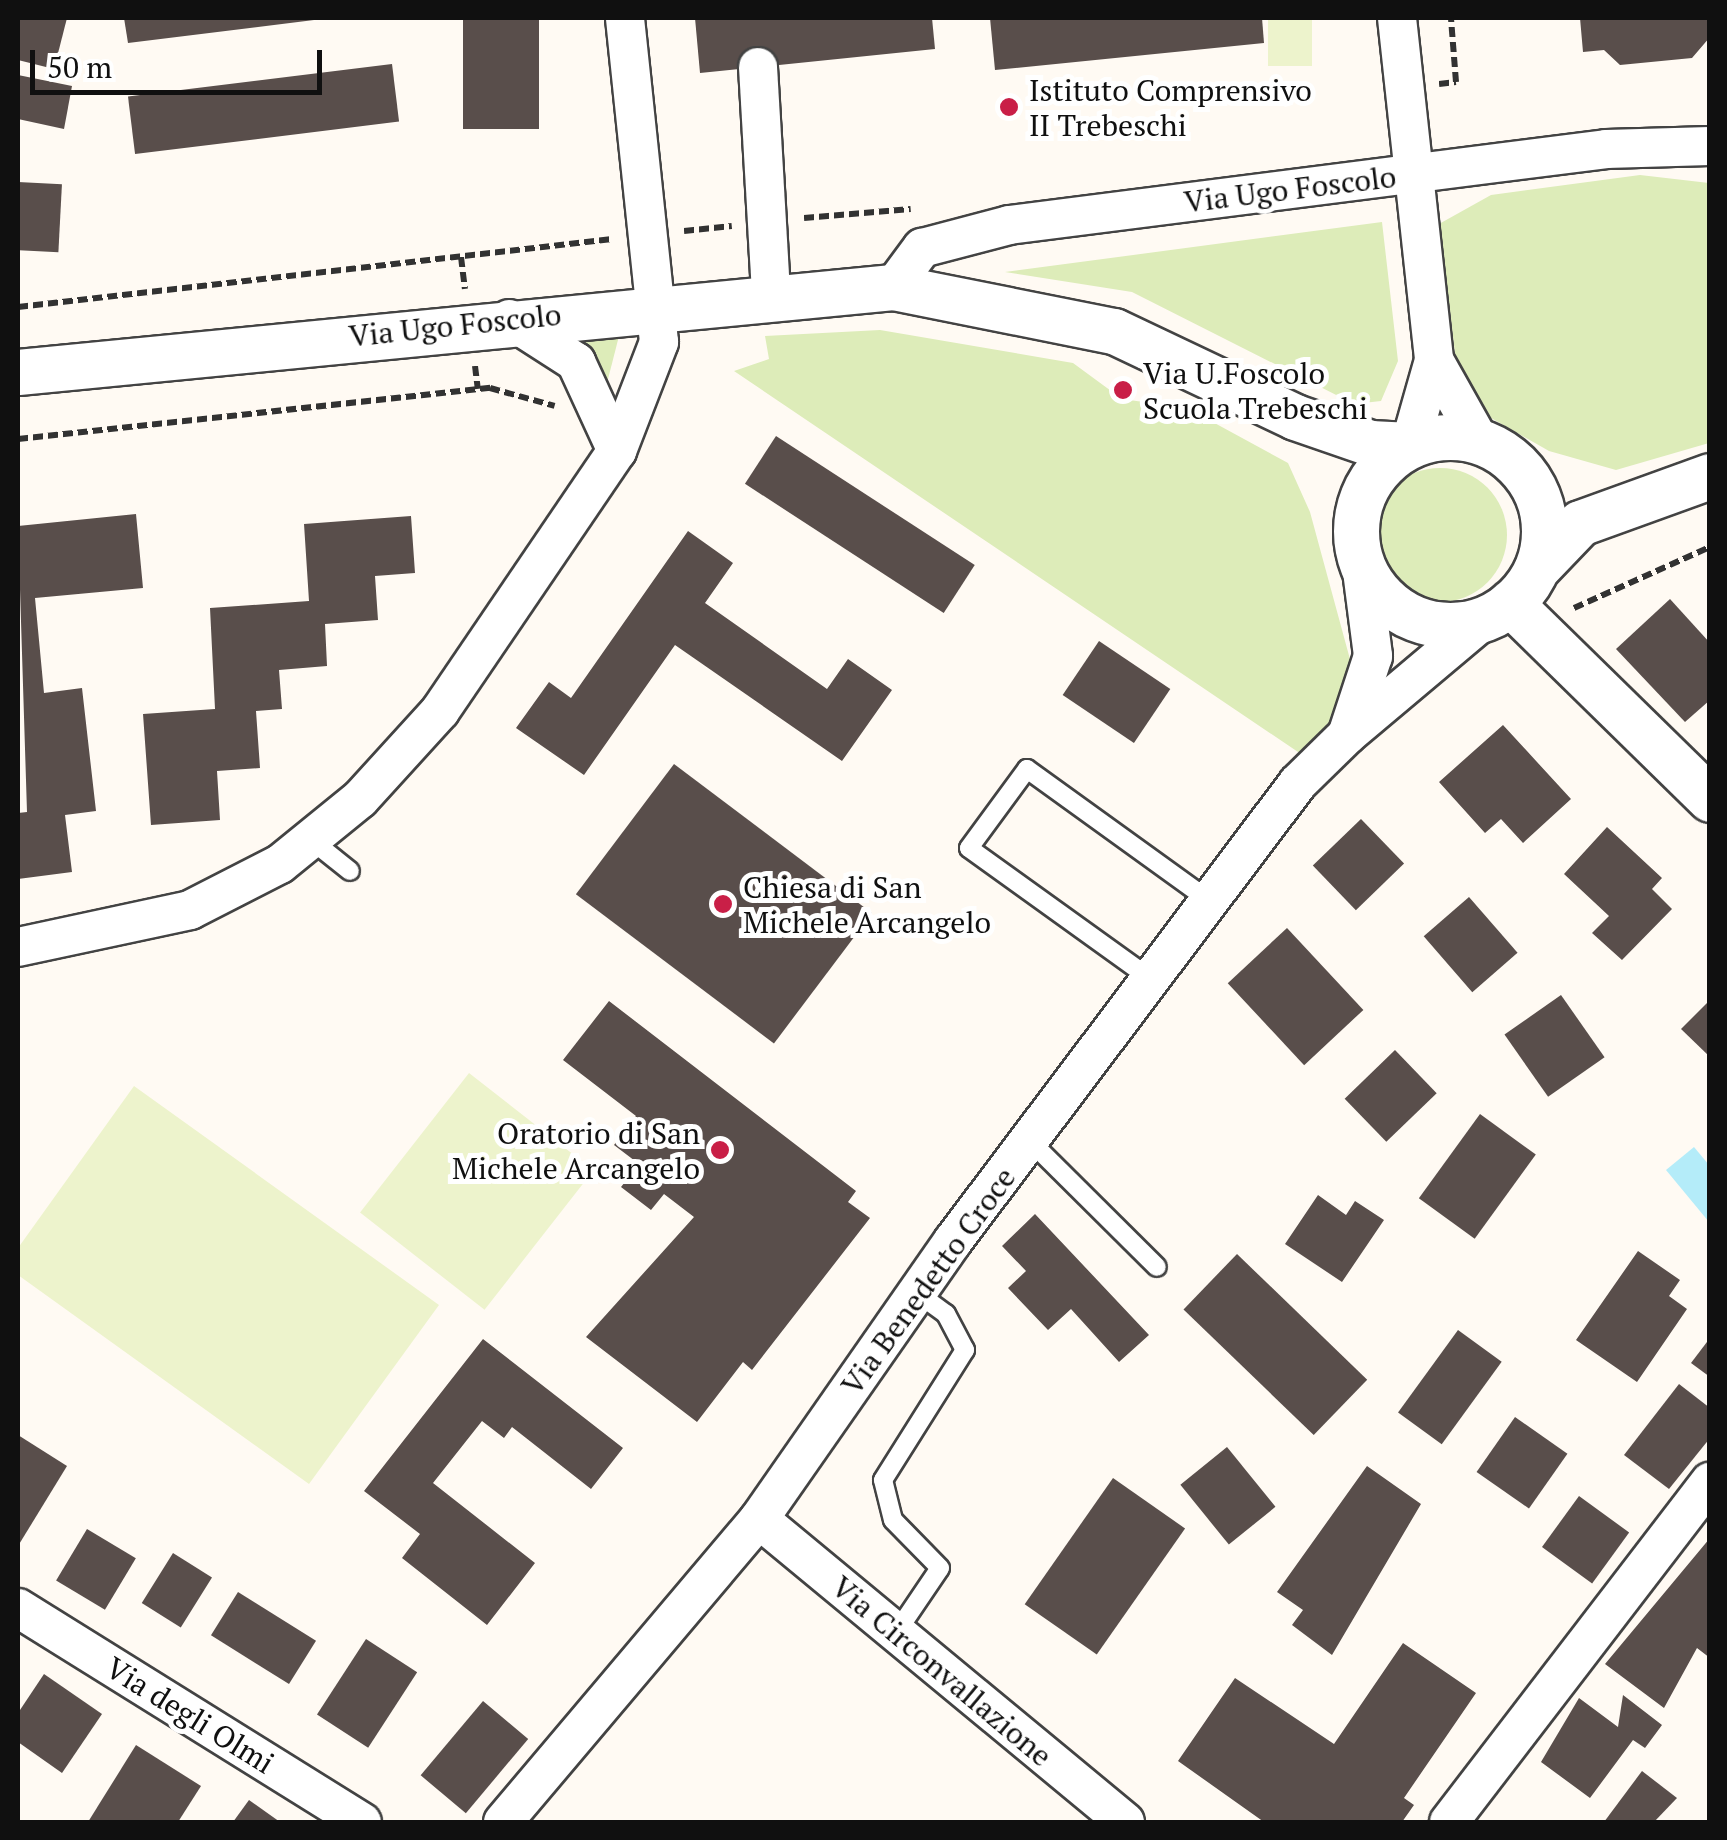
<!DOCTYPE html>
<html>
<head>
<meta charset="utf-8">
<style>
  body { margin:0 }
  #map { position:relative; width:1727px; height:1840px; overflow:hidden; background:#fffaf3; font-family:"PT Serif",serif }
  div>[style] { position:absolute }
  .green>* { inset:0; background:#ddecb9 }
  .round { border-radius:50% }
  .pitch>* { inset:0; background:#edf3cc; transform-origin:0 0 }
  .water>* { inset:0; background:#b4ecf9 }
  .building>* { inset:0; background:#594e4b; transform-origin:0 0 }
  .path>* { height:6px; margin-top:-3px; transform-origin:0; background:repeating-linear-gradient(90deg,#323232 0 10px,transparent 0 15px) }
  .roads { filter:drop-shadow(2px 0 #434343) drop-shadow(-2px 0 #434343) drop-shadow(0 2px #434343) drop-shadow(0 -2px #434343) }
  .service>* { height:18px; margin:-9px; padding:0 9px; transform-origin:9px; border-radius:9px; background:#fff }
  .minor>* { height:38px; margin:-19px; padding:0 19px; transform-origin:19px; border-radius:19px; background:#fff }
  .tertiary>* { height:45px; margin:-22.5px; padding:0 22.5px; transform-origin:22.5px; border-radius:22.5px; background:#fff }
  .tertiary>.ring { margin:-22.5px; padding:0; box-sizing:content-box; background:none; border:45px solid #fff; border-radius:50% }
  .dots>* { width:28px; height:28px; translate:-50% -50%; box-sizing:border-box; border:5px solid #fff; border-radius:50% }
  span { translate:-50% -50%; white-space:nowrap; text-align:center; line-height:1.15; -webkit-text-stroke:10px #fff; paint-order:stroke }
  .poi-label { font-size:30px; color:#101010 }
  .left { translate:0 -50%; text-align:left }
  .right { translate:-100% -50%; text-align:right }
  .street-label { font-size:30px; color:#101010 }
  .frame { position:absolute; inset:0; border:20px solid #101010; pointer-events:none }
  .scale { position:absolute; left:30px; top:50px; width:292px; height:45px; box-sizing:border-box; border:5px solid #101010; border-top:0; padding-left:12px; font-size:30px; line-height:35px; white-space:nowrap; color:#101010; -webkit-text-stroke:8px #fff; paint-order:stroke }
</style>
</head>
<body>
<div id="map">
  <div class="green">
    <i style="clip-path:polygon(1640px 175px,1709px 183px,1709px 443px,1616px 470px,1549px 451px,1491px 418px,1457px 369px,1439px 224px,1491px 195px)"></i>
    <i style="clip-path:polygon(1382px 222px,1398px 361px,1381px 401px,1354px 404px,1132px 292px,1005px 272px)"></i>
    <i style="clip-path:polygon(880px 330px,1073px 363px,1122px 399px,1187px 408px,1288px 463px,1310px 512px,1354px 674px,1324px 735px,1301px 754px,734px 371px,769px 359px,765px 336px)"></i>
    <i style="clip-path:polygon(619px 336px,607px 383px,572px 340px)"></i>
    <i class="round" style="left:1373px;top:468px;width:134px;height:134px"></i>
  </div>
  <div class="pitch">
    <i style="left:1268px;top:18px;width:44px;height:48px"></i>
    <i style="left:469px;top:1073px;width:158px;height:177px;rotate:38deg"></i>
    <i style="clip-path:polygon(134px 1086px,439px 1305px,309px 1484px,18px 1275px,18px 1248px)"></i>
  </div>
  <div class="water">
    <i style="clip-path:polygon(1694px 1147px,1709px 1165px,1709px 1222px,1666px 1170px)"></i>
  </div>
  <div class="building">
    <i style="clip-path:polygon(18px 18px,67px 18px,54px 69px,18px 60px)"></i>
    <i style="clip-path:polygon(124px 18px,314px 18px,314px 20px,128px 43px)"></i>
    <i style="left:463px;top:18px;width:76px;height:111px"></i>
    <i style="clip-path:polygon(695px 18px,932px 18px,935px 49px,700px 73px)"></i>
    <i style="clip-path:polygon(990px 18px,1262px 18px,1264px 43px,995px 70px)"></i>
    <i style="clip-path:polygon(1580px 18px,1710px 18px,1710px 37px,1692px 58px,1620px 65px,1604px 50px,1583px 52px)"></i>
    <i style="left:392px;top:64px;width:58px;height:266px;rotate:83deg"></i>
    <i style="clip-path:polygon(18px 75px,72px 86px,64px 129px,18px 119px)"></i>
    <i style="left:18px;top:182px;width:44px;height:68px;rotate:3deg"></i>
    <i style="left:776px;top:436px;width:237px;height:57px;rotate:33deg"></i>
    <i style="clip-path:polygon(136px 514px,143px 588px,35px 598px,44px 693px,82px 688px,96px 811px,65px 815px,72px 872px,18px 879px,18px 813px,27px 812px,18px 526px)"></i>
    <i style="clip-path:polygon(411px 516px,415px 573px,375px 576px,378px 620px,325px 624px,327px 666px,279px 670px,282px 709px,256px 711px,260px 768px,217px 771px,220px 820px,151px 825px,143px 714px,215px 709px,210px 608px,309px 601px,304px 524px)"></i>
    <i style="clip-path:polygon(688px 531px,733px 563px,705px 603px,827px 689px,848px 659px,892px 690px,842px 761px,675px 645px,584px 775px,516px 728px,549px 682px,571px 698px)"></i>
    <i style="clip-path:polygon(1670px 599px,1710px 643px,1710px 700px,1685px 722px,1616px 649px)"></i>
    <i style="left:1099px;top:641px;width:86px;height:65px;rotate:34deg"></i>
    <i style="clip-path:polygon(1503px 725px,1571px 799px,1523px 843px,1501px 819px,1485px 833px,1439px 782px)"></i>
    <i style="left:674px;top:764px;width:248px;height:163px;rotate:37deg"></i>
    <i style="left:1361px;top:819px;width:62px;height:67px;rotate:46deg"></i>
    <i style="clip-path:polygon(1607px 827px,1662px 878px,1652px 889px,1672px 909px,1622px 960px,1592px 933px,1609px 916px,1564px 874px)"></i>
    <i style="left:1469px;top:897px;width:74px;height:60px;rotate:49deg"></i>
    <i style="left:1287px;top:928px;width:112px;height:81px;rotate:47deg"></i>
    <i style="left:1561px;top:995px;width:76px;height:69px;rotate:55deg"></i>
    <i style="clip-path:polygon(1710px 1000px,1710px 1057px,1681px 1029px)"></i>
    <i style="clip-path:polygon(609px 1001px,856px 1191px,848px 1202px,870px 1218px,752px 1370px,743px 1362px,697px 1422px,586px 1337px,694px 1217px,664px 1194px,651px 1210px,621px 1187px,639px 1164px,614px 1145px,636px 1116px,563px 1060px)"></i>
    <i style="left:1395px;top:1050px;width:60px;height:70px;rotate:46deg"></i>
    <i style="left:1480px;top:1114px;width:69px;height:104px;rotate:36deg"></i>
    <i style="clip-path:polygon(1318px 1195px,1346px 1215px,1355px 1201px,1384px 1220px,1342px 1282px,1285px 1244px)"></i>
    <i style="clip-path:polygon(1035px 1214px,1149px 1335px,1119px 1362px,1071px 1309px,1048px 1330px,1008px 1288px,1026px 1271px,1002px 1246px)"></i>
    <i style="clip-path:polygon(1638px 1251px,1680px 1280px,1669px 1296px,1687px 1309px,1637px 1382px,1576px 1340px)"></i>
    <i style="left:1237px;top:1254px;width:181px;height:77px;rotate:44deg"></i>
    <i style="left:1458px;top:1330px;width:54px;height:102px;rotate:36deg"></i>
    <i style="clip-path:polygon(1710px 1338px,1710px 1377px,1691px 1363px)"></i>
    <i style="clip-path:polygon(483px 1339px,623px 1448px,591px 1489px,512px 1427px,504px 1438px,482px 1421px,433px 1483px,535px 1563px,487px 1625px,402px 1558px,420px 1534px,364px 1491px)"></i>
    <i style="clip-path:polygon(1679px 1384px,1710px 1408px,1710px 1438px,1669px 1489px,1624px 1455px)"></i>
    <i style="left:1515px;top:1417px;width:64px;height:67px;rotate:35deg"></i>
    <i style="clip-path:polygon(18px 1435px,67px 1466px,18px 1546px)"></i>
    <i style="left:1227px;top:1447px;width:77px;height:60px;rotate:51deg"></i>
    <i style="clip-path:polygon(1367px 1466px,1421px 1504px,1332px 1655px,1292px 1625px,1303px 1610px,1277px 1592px)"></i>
    <i style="left:1113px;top:1478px;width:88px;height:154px;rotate:35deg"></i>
    <i style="left:1579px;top:1496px;width:62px;height:63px;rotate:36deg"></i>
    <i style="left:87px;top:1529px;width:57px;height:60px;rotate:31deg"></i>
    <i style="clip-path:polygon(1710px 1538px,1710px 1658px,1697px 1648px,1664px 1708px,1605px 1664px)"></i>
    <i style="left:173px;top:1553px;width:46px;height:59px;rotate:32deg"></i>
    <i style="left:238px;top:1592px;width:92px;height:51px;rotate:32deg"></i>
    <i style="left:366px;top:1639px;width:61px;height:90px;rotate:33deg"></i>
    <i style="clip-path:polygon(1403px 1643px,1476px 1693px,1404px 1798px,1414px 1805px,1402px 1822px,1264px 1822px,1178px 1761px,1235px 1678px,1334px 1744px)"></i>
    <i style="clip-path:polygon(44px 1674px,102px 1714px,62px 1773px,18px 1742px,18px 1713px)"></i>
    <i style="clip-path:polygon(1623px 1695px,1662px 1725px,1645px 1748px,1633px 1740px,1590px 1798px,1541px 1762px,1579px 1698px,1618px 1727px)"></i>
    <i style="left:483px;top:1701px;width:59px;height:97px;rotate:40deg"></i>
    <i style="clip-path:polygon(136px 1745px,201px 1786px,178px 1822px,88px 1822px)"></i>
    <i style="clip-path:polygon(1642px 1771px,1677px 1798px,1654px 1822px,1604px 1822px)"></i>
    <i style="clip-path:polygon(249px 1800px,280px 1822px,233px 1822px)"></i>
  </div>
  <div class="path">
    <i style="left:1439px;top:84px;width:17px;rotate:-7deg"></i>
    <i style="left:1456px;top:82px;width:64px;rotate:-94.5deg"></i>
    <i style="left:804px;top:218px;width:107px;rotate:-4.8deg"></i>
    <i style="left:684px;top:231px;width:48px;rotate:-5.9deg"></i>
    <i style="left:461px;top:257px;width:32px;rotate:83deg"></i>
    <i style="left:18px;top:307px;width:598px;rotate:-6.53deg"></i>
    <i style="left:475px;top:366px;width:23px;rotate:83deg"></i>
    <i style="left:18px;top:439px;width:475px;rotate:-6.2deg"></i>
    <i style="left:490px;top:388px;width:67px;rotate:15.5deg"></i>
    <i style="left:1574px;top:608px;width:149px;rotate:-24.2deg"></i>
  </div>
  <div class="roads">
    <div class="service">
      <i style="left:310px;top:839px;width:51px;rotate:38.7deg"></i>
      <i style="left:1151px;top:979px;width:224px;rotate:-144.3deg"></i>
      <i style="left:969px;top:848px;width:98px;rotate:-53.7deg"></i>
      <i style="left:1027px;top:769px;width:226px;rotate:35.8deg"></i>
      <i style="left:1029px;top:1140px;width:180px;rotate:44.8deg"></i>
      <i style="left:896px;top:1633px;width:78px;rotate:-55.9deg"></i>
      <i style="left:940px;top:1568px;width:67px;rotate:-134.4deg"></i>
      <i style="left:893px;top:1520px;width:41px;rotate:-104deg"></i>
      <i style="left:883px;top:1480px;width:154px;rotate:-57.8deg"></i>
      <i style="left:965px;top:1350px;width:41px;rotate:-117.8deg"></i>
      <i style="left:946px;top:1314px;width:36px;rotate:-144deg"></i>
    </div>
    <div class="minor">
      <i style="left:1397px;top:18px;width:344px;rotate:83.8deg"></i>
      <i style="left:758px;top:67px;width:227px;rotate:86.7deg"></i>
      <i style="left:893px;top:287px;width:49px;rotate:-53.4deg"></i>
      <i style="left:922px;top:248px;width:90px;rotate:-14.8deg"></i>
      <i style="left:1009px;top:225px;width:602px;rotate:-7.25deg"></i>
      <i style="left:1606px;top:149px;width:104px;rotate:-1.7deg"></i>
      <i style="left:509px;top:319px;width:80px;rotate:32.7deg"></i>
      <i style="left:576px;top:362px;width:98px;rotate:65.3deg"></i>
      <i style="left:1410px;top:445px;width:88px;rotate:-74.2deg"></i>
      <i style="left:1434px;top:360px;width:94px;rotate:60.7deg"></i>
      <i style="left:1361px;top:563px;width:94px;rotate:82.6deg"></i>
      <i style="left:1373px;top:656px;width:83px;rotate:108.2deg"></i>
      <i style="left:1347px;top:735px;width:183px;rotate:-40.1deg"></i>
      <i style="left:18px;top:947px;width:176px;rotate:-12.1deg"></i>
      <i style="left:190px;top:910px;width:101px;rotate:-27.1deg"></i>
      <i style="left:280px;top:864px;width:103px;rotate:-39.1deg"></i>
      <i style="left:360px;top:799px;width:119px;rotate:-47.7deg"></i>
      <i style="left:440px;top:711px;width:315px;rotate:-55.8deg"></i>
      <i style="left:617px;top:451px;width:117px;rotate:-68.9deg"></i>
      <i style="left:659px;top:342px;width:326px;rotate:-96deg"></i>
      <i style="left:759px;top:1519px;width:475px;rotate:39.6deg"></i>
      <i style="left:18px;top:1608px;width:405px;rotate:31.9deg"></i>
      <i style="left:503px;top:1822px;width:397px;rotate:-49.8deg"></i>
      <i style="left:759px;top:1519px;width:339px;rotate:-55.1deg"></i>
      <i style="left:953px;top:1241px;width:573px;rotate:-53.01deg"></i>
      <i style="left:1298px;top:783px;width:69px;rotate:-44.4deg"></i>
      <i style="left:1449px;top:1822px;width:429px;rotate:-52.5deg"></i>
    </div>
    <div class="tertiary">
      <i style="left:18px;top:372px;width:879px;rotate:-5.55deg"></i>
      <i style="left:893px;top:287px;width:225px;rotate:11.3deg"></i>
      <i style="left:1114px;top:331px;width:200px;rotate:25.4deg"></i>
      <i style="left:1295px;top:417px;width:79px;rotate:19.1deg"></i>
      <i style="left:1370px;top:443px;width:40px;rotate:2.9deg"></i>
      <i class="ring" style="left:1356px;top:437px;width:143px;height:143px"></i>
      <i style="left:1537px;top:568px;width:62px;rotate:-46.3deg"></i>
      <i style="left:1580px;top:523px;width:138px;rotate:-19.9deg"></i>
      <i style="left:1510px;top:603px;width:280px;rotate:44.4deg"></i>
    </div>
  </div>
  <div class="dots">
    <i style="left:1009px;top:107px;background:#c91f47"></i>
    <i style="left:1123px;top:390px;background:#c91f47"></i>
    <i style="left:723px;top:904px;background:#c91f47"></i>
    <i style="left:720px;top:1150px;background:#c91f47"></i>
  </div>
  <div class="poi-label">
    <span class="left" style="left:1029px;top:107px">Istituto Comprensivo<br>II Trebeschi</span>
    <span class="left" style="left:1143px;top:390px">Via U.Foscolo<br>Scuola Trebeschi</span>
    <span class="left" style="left:743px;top:904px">Chiesa di San<br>Michele Arcangelo</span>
    <span class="right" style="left:700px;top:1150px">Oratorio di San<br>Michele Arcangelo</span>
  </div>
  <div class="street-label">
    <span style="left:1290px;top:189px;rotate:-7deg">Via Ugo Foscolo</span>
    <span style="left:455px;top:325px;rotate:-6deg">Via Ugo Foscolo</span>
    <span style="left:928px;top:1281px;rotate:-54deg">Via Benedetto Croce</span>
    <span style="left:942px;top:1671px;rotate:40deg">Via Circonvallazione</span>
    <span style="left:190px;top:1715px;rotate:32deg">Via degli Olmi</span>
  </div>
  <div class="frame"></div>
  <div class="scale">50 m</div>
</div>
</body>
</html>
